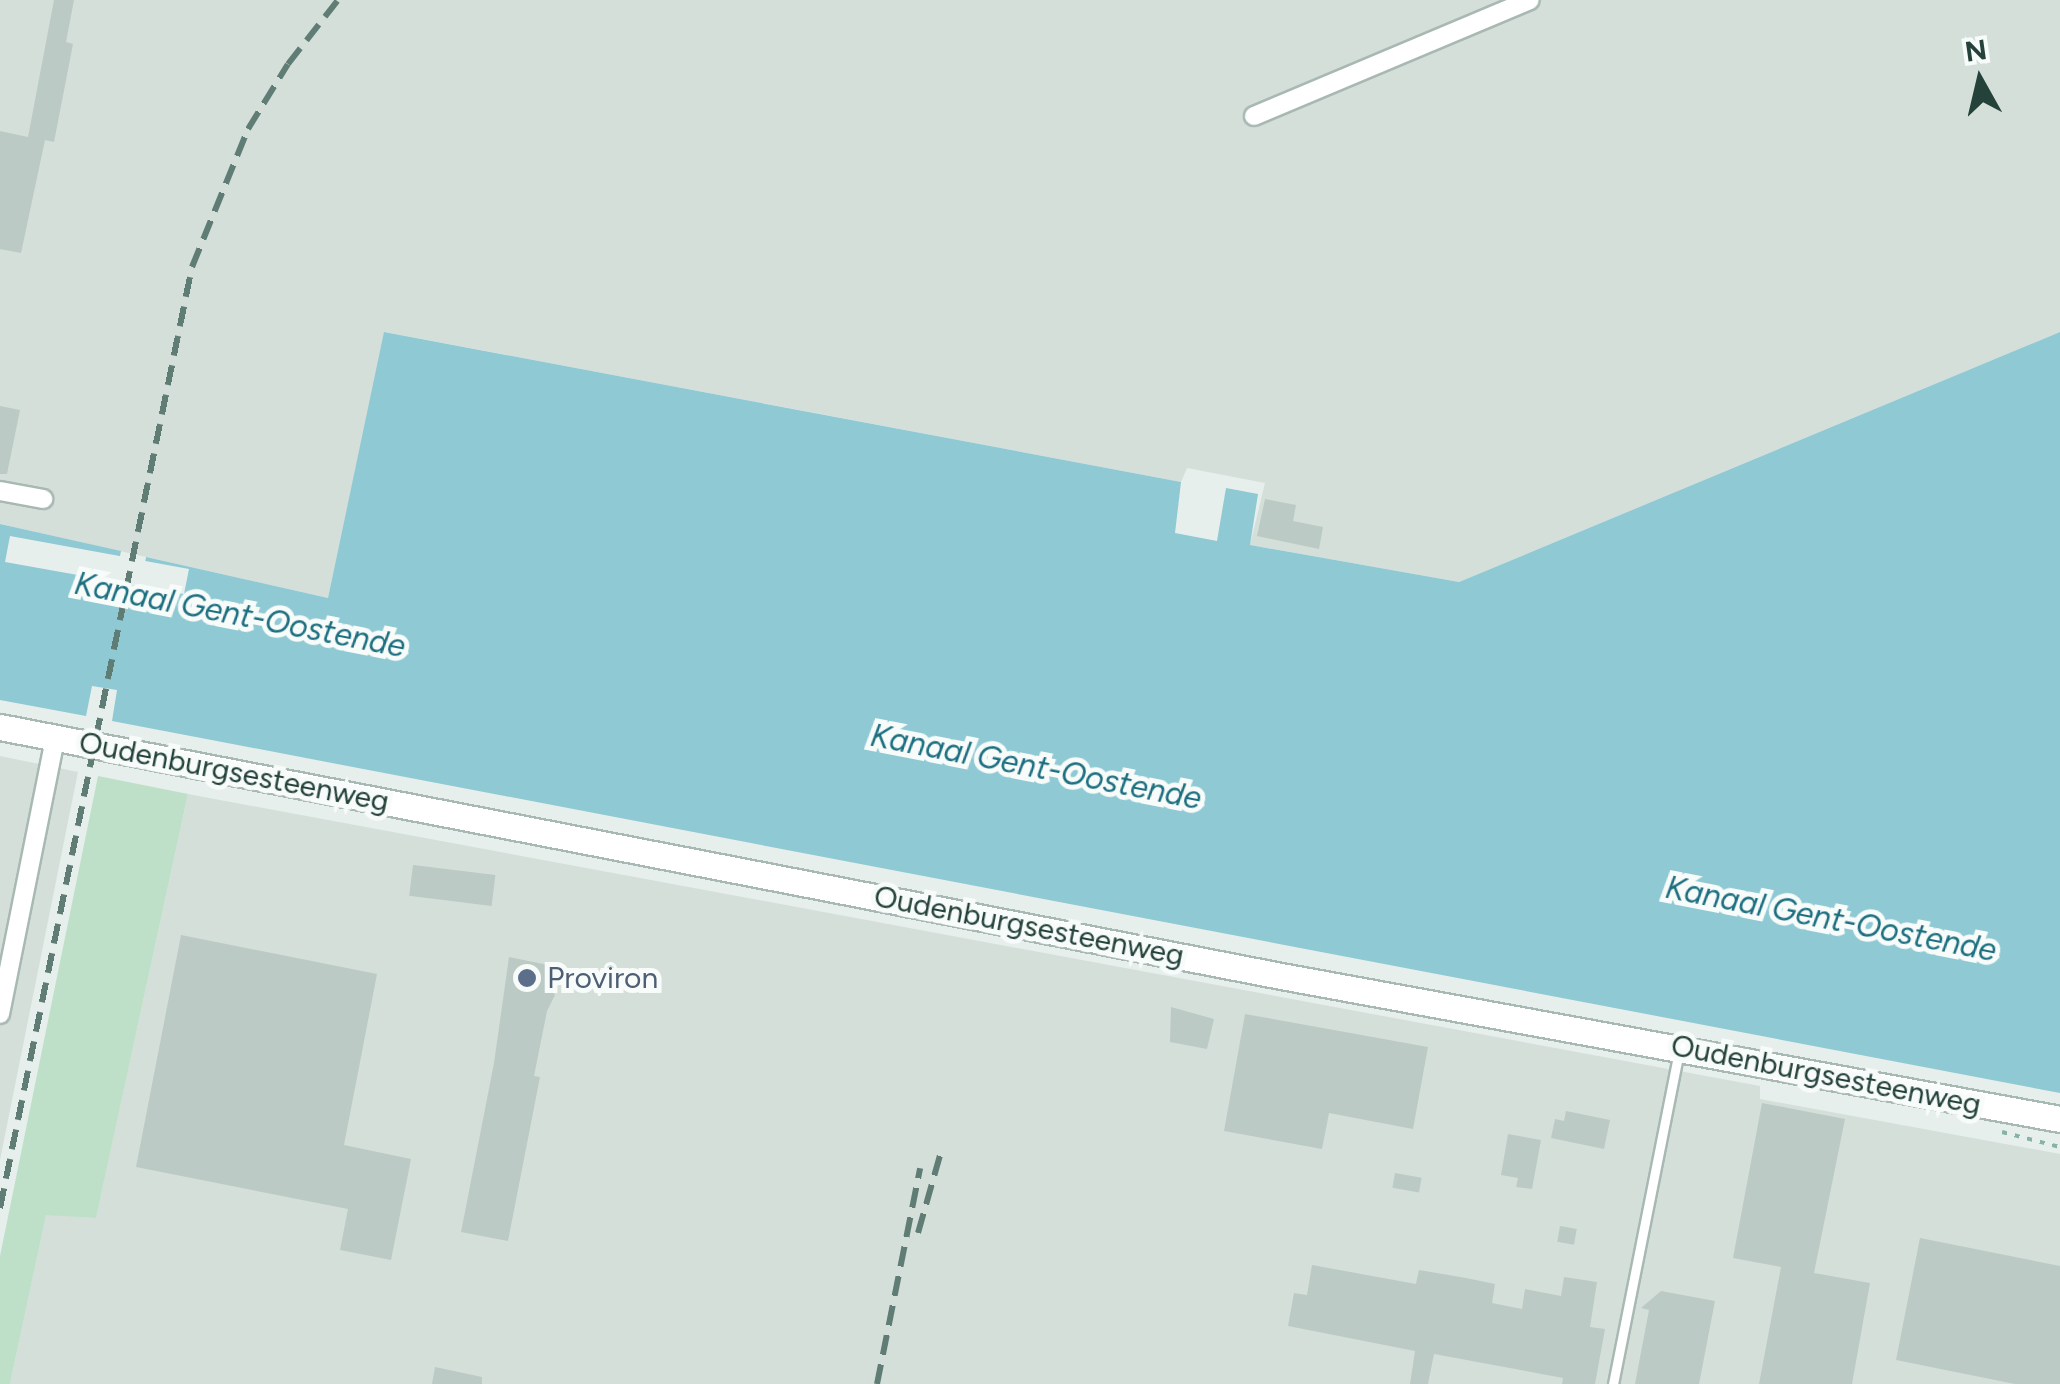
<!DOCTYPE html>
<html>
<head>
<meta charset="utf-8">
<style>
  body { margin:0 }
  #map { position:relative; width:2060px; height:1384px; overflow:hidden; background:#e6efeb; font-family:Figtree,sans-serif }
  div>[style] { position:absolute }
  .built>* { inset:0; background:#d4dfda }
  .green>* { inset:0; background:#bfe0c8 }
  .water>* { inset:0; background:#8ec9d4 }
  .pier>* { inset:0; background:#e6efeb }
  .building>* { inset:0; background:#bbcac4; transform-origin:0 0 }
  .path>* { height:4px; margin-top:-2px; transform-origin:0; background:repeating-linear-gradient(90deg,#86b3a5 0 5px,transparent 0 13px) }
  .roads { filter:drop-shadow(2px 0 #a8b8b2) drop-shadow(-2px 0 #a8b8b2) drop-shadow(0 2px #a8b8b2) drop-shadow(0 -2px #a8b8b2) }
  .lane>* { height:9px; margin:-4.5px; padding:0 4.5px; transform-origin:4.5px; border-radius:4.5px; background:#fff }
  .street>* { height:18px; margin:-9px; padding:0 9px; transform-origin:9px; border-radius:9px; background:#fff }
  .secondary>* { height:25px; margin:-12.5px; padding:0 12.5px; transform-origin:12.5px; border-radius:12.5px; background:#fff }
  .rail>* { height:6px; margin-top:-3px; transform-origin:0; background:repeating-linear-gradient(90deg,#5f7d75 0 20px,transparent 0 30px) }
  .dots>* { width:28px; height:28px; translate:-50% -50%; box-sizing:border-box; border:5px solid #f7fbf9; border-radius:50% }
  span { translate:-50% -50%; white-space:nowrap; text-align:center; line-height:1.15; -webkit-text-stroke:10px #f7fbf9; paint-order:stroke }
  .street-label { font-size:30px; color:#24423a }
  .service-label { font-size:30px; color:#4e5e75 }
  .left { translate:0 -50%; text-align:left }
  .water-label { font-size:32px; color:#1c6f80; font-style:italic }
  .north { position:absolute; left:1930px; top:30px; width:100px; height:100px; -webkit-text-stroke:8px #f7fbf9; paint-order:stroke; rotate:352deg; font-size:28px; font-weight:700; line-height:40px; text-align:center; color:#24423a }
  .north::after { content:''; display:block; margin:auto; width:35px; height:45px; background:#24423a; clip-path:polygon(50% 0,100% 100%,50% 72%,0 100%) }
</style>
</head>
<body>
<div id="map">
  <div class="built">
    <i style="clip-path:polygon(0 0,2060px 0,2060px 332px,1459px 582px,1250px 545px,1265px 483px,1187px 468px,1181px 482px,385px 332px,328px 598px,0 524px)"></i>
    <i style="clip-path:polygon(0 756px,78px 772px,0 1160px)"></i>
    <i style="clip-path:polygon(188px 794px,1760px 1086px,1760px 1099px,2060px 1154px,2060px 1384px,10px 1384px,46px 1214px,96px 1217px)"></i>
  </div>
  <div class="green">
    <i style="clip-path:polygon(98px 776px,188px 794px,96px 1218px,46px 1215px,10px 1384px,0 1384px,0 1256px)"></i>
  </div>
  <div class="water">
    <i style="clip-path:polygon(384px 332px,1181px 482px,1175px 533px,1217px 541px,1226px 488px,1258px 494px,1250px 545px,1459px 582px,2060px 332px,2060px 1093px,112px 721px,117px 690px,92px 686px,86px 716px,0 700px,0 524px,121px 551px,115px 582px,141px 587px,146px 557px,328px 598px)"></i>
  </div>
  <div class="pier">
    <i style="clip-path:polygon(10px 536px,125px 557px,120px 578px,137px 582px,140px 560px,189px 569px,184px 594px,5px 562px)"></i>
  </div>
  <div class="building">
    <i style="clip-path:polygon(54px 0,74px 0,66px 42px,73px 44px,54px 142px,45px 140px,21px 253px,0 249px,0 131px,28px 137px)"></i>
    <i style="clip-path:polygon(0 406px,20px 410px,7px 474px,0 474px)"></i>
    <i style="clip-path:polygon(1265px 499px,1296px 505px,1293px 521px,1323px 527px,1319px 549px,1257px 536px)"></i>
    <i style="left:413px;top:865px;width:83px;height:31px;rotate:7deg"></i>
    <i style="clip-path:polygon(181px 935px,377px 974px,344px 1145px,411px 1159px,391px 1260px,340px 1250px,348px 1209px,136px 1167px)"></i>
    <i style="clip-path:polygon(509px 957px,553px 966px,549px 988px,555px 995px,547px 1011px,534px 1076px,540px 1077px,508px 1241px,461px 1232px,494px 1063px)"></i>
    <i style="clip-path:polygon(1171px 1007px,1214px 1019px,1207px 1049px,1170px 1042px)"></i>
    <i style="clip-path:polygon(1245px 1014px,1428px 1047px,1413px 1129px,1329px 1113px,1322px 1149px,1224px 1131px)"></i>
    <i style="clip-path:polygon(1762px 1103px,1845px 1119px,1814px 1273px,1870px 1283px,1852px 1384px,1759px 1384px,1781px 1267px,1733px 1258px)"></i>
    <i style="clip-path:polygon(1566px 1111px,1610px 1120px,1604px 1149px,1551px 1138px,1555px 1119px,1564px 1121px)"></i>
    <i style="clip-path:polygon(1508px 1134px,1541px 1140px,1532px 1189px,1516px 1187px,1518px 1178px,1501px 1175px)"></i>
    <i style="left:1395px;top:1173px;width:27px;height:15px;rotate:10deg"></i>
    <i style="left:1560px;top:1226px;width:17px;height:16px;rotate:10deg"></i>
    <i style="clip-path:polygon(1920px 1238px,2060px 1266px,2060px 1384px,2015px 1384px,1896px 1360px)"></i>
    <i style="clip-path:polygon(1312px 1265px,1416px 1284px,1419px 1270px,1466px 1278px,1495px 1284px,1492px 1303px,1522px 1309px,1525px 1289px,1561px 1296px,1564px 1277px,1597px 1282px,1590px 1327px,1605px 1329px,1595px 1384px,1562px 1384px,1563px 1378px,1434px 1354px,1428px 1384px,1410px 1384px,1415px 1351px,1288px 1326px,1294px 1293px,1307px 1295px)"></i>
    <i style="clip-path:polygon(1661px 1291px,1715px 1301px,1699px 1384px,1635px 1384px,1649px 1310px,1641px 1308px)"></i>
    <i style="clip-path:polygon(435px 1367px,482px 1377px,482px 1384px,432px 1384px)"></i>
  </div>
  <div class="path">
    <i style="left:2002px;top:1132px;width:60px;rotate:14.5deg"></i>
  </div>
  <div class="roads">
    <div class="lane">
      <i style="left:1613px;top:1384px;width:340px;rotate:-78.8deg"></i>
    </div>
    <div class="street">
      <i style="left:1254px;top:116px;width:299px;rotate:-22.8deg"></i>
      <i style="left:0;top:491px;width:44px;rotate:10.5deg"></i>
      <i style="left:0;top:1014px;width:281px;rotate:-78.7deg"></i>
    </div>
    <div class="secondary">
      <i style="left:0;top:727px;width:1305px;rotate:11deg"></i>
      <i style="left:1281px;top:976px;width:792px;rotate:10.4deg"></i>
    </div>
  </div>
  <div class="rail">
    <i style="left:0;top:1208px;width:960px;rotate:-78.47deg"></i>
    <i style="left:192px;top:267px;width:149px;rotate:-67.9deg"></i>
    <i style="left:248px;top:129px;width:76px;rotate:-58.4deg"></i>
    <i style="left:288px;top:64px;width:81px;rotate:-52deg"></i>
    <i style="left:918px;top:1233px;width:88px;rotate:-74.2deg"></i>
    <i style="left:877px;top:1384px;width:220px;rotate:-78.7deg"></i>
  </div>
  <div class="dots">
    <i style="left:527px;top:978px;background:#5c6f8a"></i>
  </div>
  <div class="street-label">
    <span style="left:234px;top:772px;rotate:11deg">Oudenburgsesteenweg</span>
    <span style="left:1029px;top:926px;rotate:11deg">Oudenburgsesteenweg</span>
    <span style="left:1826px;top:1075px;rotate:11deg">Oudenburgsesteenweg</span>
  </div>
  <div class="service-label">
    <span class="left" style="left:547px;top:978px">Proviron</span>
  </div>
  <div class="water-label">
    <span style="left:240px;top:615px;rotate:11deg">Kanaal Gent-Oostende</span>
    <span style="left:1036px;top:767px;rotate:11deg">Kanaal Gent-Oostende</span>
    <span style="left:1831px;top:919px;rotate:11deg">Kanaal Gent-Oostende</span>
  </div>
  <div class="north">N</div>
</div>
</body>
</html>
